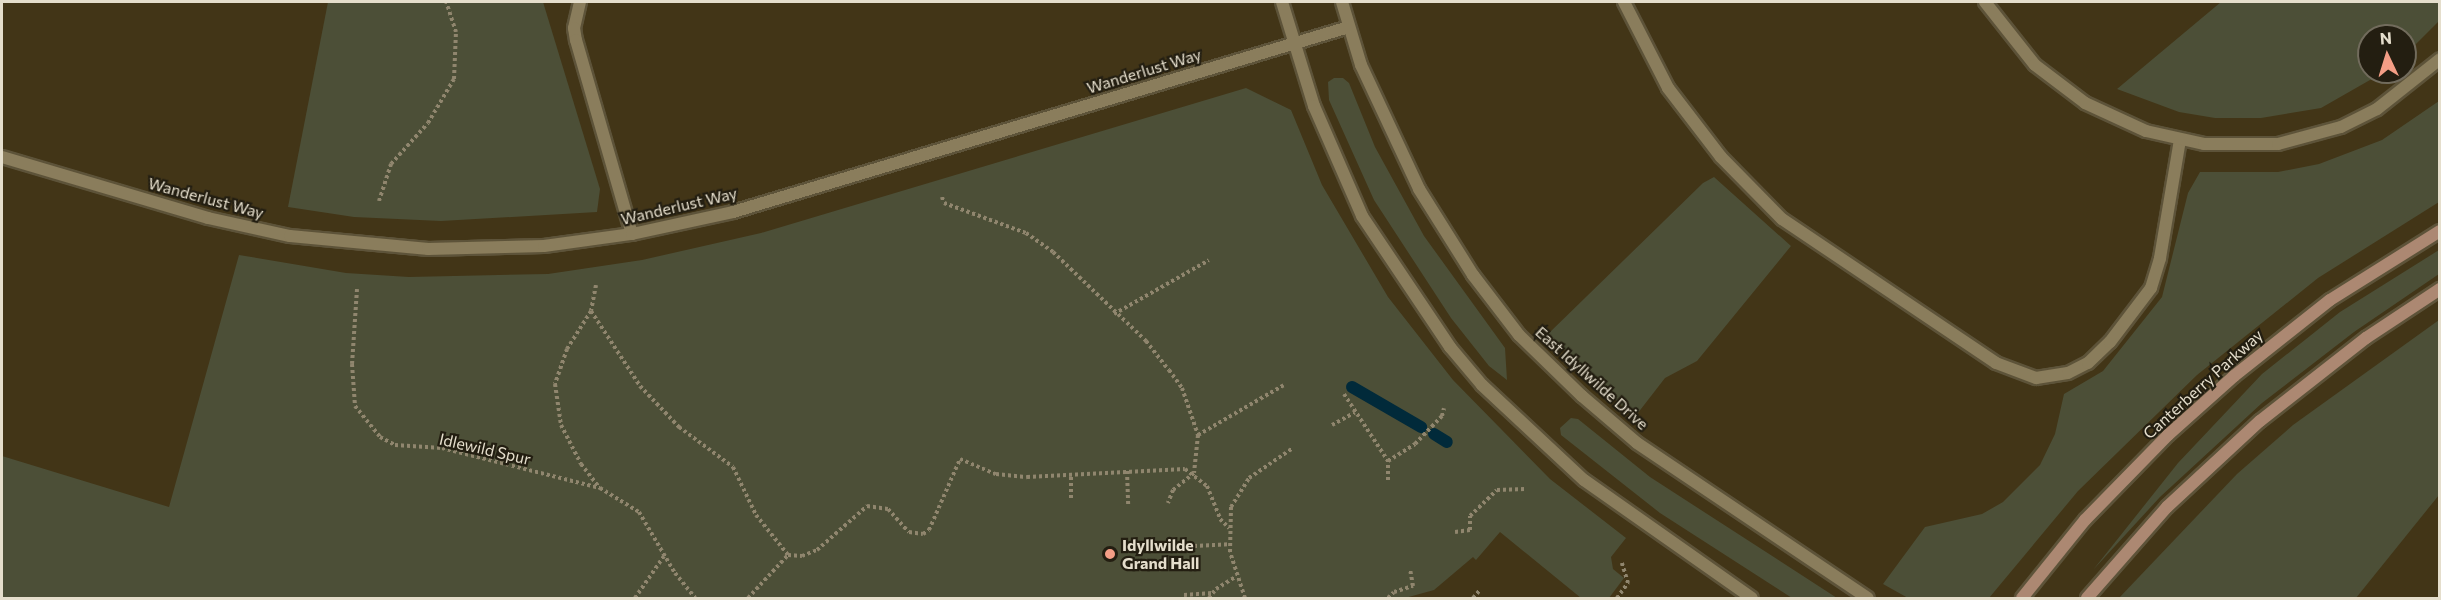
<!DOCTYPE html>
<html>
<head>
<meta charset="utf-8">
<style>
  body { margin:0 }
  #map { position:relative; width:2441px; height:600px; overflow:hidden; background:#423517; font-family:Commissioner,sans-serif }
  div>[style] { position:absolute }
  .green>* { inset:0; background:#4c4f37 }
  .stream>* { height:12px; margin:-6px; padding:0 6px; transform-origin:6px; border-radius:6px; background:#012a3a }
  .path>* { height:4px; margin-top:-2px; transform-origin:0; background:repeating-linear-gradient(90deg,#90866e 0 3px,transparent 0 6px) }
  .roads { filter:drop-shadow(2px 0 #5d5339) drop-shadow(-2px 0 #5d5339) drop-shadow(0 2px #5d5339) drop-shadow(0 -2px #5d5339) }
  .lane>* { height:12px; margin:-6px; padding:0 6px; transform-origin:6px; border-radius:6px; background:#8a7d5c }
  .street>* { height:12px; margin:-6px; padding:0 6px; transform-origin:6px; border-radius:6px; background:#8a7d5c }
  .secondary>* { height:12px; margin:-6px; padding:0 6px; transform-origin:6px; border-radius:6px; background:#ac8872 }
  .dots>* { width:16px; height:16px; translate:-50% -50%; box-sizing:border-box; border:3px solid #231e11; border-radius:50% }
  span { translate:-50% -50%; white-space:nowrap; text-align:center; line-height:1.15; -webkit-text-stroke:4.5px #231e11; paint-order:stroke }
  .street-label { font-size:16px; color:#e5decc }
  .poi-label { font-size:16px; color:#e5decc; font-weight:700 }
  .left { translate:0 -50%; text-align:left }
  .frame { position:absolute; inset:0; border:3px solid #e5decc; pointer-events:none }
  .north { position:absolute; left:2357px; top:24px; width:60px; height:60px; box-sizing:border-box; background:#231e11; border:2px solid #716b5c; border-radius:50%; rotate:356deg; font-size:16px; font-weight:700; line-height:24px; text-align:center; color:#e5decc }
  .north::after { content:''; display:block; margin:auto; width:21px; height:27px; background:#f49e86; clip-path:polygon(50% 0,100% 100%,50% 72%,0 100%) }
</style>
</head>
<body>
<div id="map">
  <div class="green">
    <i style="clip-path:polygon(328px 2px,543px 2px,600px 189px,597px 212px,441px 221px,354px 217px,288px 207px)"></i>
    <i style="clip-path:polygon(2221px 2px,2439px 2px,2439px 21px,2405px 55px,2405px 36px,2369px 36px,2369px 72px,2384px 72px,2321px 108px,2261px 118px,2215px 118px,2179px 112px,2117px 89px)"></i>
    <i style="clip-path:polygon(1334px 78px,1343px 78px,1349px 83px,1375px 147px,1424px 236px,1505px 348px,1507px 380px,1489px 366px,1451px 318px,1374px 200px,1329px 100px,1328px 82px)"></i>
    <i style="clip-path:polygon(1246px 88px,1291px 110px,1322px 185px,1388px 297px,1453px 380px,1550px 479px,1626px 538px,1611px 557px,1613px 569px,1624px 578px,1609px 598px,1581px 598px,1500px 532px,1476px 560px,1473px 557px,1434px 590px,1405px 598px,2px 598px,2px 456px,169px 507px,239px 255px,346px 273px,409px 277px,548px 274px,642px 260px,761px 233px)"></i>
    <i style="clip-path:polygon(2439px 101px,2439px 202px,2318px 278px,2197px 375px,2078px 491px,1989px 598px,1908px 598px,1883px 584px,1925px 527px,1982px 514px,2003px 502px,2040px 465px,2055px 434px,2064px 394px,2103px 371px,2162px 297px,2188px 193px,2200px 172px,2278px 172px,2319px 164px,2382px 140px)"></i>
    <i style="clip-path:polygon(1714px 177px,1791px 246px,1697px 361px,1665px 378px,1634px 418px,1548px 334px,1703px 183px)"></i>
    <i style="clip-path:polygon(2439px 250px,2439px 274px,2354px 332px,2262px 403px,2160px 497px,2093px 570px,2178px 463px,2262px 374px,2340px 312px)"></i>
    <i style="clip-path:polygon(2439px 320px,2439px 495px,2356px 598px,2119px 598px,2237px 474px,2293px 425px)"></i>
    <i style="clip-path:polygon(1571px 418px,1578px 419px,1650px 477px,1837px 598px,1792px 598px,1660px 513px,1561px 435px,1560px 428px)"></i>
  </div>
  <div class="stream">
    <i style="left:1352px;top:387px;width:80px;rotate:30.1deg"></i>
    <i style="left:1434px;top:434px;width:15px;rotate:32deg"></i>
  </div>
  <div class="path">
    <i style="left:942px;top:197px;width:6px;rotate:72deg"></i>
    <i style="left:944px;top:203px;width:87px;rotate:20.1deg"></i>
    <i style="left:1026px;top:233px;width:33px;rotate:35deg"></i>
    <i style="left:1053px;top:252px;width:129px;rotate:43.7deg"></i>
    <i style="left:1146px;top:341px;width:37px;rotate:52deg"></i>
    <i style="left:1169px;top:370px;width:22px;rotate:54deg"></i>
    <i style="left:1182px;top:388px;width:50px;rotate:71.2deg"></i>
    <i style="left:1198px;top:435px;width:38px;rotate:96deg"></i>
    <i style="left:1194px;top:473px;width:27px;rotate:141deg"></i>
    <i style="left:1173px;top:490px;width:14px;rotate:111deg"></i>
    <i style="left:379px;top:201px;width:39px;rotate:-72deg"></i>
    <i style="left:391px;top:164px;width:55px;rotate:-47.9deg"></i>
    <i style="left:428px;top:123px;width:51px;rotate:-59.4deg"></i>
    <i style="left:454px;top:79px;width:47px;rotate:-87.6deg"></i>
    <i style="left:456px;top:32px;width:32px;rotate:-108deg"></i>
    <i style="left:596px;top:285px;width:26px;rotate:101deg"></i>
    <i style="left:591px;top:311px;width:45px;rotate:122.3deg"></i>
    <i style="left:567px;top:349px;width:37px;rotate:109deg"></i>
    <i style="left:555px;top:384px;width:41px;rotate:81.7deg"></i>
    <i style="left:561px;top:425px;width:44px;rotate:62.9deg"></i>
    <i style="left:581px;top:464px;width:31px;rotate:52deg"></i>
    <i style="left:600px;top:488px;width:46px;rotate:31.6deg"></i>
    <i style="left:639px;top:512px;width:71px;rotate:59.5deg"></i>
    <i style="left:675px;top:573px;width:32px;rotate:51deg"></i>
    <i style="left:357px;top:289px;width:75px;rotate:93.8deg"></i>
    <i style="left:352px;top:364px;width:42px;rotate:85.9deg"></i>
    <i style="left:355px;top:406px;width:40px;rotate:51deg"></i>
    <i style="left:380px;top:437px;width:17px;rotate:28deg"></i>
    <i style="left:395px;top:445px;width:47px;rotate:3.7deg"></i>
    <i style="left:442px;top:448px;width:163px;rotate:14.2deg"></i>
    <i style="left:591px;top:311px;width:90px;rotate:56.8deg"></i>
    <i style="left:640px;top:386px;width:57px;rotate:46.4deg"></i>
    <i style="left:679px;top:427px;width:67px;rotate:36.5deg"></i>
    <i style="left:733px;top:467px;width:53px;rotate:64.4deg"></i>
    <i style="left:756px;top:515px;width:51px;rotate:51.3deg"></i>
    <i style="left:1114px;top:314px;width:109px;rotate:-29.6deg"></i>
    <i style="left:1344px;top:394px;width:80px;rotate:56.7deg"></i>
    <i style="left:1332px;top:425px;width:26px;rotate:-29deg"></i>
    <i style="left:1198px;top:435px;width:99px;rotate:-30.2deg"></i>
    <i style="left:1127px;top:471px;width:34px;rotate:88deg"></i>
    <i style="left:1388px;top:480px;width:19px;rotate:-90deg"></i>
    <i style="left:1388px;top:461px;width:32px;rotate:-32deg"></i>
    <i style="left:1415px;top:444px;width:39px;rotate:-46deg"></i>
    <i style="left:1442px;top:416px;width:8px;rotate:-76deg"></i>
    <i style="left:1071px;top:498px;width:23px;rotate:-90deg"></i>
    <i style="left:1455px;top:532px;width:15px;rotate:-8deg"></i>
    <i style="left:1470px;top:530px;width:14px;rotate:-90deg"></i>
    <i style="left:1470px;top:516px;width:37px;rotate:-44deg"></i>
    <i style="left:1497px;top:490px;width:28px;rotate:-2deg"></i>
    <i style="left:1194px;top:546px;width:35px;rotate:-3deg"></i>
    <i style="left:1184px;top:595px;width:28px;rotate:-4deg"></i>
    <i style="left:635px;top:598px;width:51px;rotate:-55.4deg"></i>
    <i style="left:748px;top:598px;width:59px;rotate:-47.1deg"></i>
    <i style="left:788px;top:555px;width:14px;rotate:4deg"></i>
    <i style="left:802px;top:556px;width:16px;rotate:-22deg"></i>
    <i style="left:817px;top:550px;width:67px;rotate:-41.3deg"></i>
    <i style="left:867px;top:506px;width:21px;rotate:8deg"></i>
    <i style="left:888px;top:509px;width:31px;rotate:48deg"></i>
    <i style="left:909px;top:532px;width:14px;rotate:8deg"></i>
    <i style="left:923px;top:534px;width:7px;rotate:-34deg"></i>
    <i style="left:929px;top:530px;width:77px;rotate:-66.4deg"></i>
    <i style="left:960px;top:459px;width:39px;rotate:23deg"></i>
    <i style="left:996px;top:474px;width:31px;rotate:6deg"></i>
    <i style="left:1027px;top:477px;width:158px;rotate:-2.9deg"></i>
    <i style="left:1185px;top:469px;width:28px;rotate:38deg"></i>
    <i style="left:1207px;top:486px;width:35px;rotate:68deg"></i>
    <i style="left:1220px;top:519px;width:13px;rotate:45deg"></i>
    <i style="left:1209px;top:598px;width:11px;rotate:-52deg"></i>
    <i style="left:1216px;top:589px;width:22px;rotate:-32deg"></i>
    <i style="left:1245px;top:598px;width:48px;rotate:-108.1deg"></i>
    <i style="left:1230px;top:552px;width:45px;rotate:-88.7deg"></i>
    <i style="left:1231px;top:507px;width:34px;rotate:-58deg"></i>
    <i style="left:1249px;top:478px;width:53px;rotate:-34.3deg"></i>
    <i style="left:1388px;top:598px;width:8px;rotate:-45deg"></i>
    <i style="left:1394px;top:592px;width:20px;rotate:-18deg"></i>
    <i style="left:1413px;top:586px;width:17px;rotate:-100deg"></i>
    <i style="left:1473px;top:598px;width:11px;rotate:-49deg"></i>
    <i style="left:1617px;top:598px;width:19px;rotate:-54deg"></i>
    <i style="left:1628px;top:583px;width:21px;rotate:-107deg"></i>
  </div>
  <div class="roads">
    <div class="lane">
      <i style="left:580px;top:2px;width:27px;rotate:103deg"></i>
      <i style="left:574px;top:28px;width:12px;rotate:81deg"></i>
      <i style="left:576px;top:40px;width:202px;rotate:73.9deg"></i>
      <i style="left:1624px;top:2px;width:97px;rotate:62.9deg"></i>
      <i style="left:1668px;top:88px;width:87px;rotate:52.5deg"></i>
      <i style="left:1721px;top:157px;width:87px;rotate:45.5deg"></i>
      <i style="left:1782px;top:219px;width:258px;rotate:33.9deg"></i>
      <i style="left:1996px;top:363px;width:43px;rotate:20.6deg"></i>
      <i style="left:2036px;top:378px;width:32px;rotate:-9deg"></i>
      <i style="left:2068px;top:373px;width:22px;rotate:-27deg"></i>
      <i style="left:2088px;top:363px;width:30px;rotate:-44deg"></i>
      <i style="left:2110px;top:342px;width:68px;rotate:-52.8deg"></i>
      <i style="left:2151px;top:288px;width:31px;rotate:-73deg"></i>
      <i style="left:2160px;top:258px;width:120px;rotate:-80.4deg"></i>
    </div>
    <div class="street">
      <i style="left:1282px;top:2px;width:109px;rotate:72.9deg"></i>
      <i style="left:1314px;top:106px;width:120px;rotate:66.4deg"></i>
      <i style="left:1362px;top:216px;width:158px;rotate:56.1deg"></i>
      <i style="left:1450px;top:347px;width:50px;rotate:49.9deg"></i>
      <i style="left:1482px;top:385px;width:139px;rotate:43deg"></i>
      <i style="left:1584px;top:480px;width:205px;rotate:35.1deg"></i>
      <i style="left:1342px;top:2px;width:66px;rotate:73.2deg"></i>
      <i style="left:1361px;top:65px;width:137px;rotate:64.9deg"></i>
      <i style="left:1419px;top:189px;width:102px;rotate:57.9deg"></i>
      <i style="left:1473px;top:275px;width:76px;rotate:52.5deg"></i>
      <i style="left:1519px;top:335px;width:88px;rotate:44.1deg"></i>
      <i style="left:1582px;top:396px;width:72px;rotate:40.5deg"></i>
      <i style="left:1637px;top:443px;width:278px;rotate:33.9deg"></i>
      <i style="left:1985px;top:2px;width:80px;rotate:51.6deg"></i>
      <i style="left:2035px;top:65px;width:63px;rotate:37.2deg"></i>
      <i style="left:2085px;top:103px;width:67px;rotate:24.7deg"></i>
      <i style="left:2146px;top:131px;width:59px;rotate:12.6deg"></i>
      <i style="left:2204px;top:144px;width:74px"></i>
      <i style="left:2278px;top:144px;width:65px;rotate:-15.1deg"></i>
      <i style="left:2341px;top:127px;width:40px;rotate:-26.6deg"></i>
      <i style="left:2377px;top:109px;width:80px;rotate:-38.4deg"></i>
      <i style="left:2px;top:157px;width:215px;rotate:16.5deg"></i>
      <i style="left:208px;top:218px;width:84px;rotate:12.4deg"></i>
      <i style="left:290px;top:236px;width:139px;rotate:5.4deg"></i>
      <i style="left:428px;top:249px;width:116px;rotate:-1.5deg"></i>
      <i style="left:544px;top:246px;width:89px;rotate:-7.8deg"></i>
      <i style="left:632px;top:234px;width:103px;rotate:-12.3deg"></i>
      <i style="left:733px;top:212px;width:643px;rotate:-16.72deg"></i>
    </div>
    <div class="secondary">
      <i style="left:2022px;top:598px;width:100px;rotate:-51.1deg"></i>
      <i style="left:2085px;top:520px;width:119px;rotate:-45.7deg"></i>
      <i style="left:2168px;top:435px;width:89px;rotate:-41.8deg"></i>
      <i style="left:2234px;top:376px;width:122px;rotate:-38.4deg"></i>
      <i style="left:2330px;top:300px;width:130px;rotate:-32.1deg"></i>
      <i style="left:2087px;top:598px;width:121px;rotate:-48.7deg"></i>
      <i style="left:2167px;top:507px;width:127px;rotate:-42.8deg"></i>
      <i style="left:2260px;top:421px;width:135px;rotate:-38.1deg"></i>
      <i style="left:2366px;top:338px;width:89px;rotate:-33.5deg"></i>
    </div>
  </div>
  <div class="dots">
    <i style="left:1110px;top:554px;background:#f49e86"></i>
  </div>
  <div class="street-label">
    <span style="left:1144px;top:71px;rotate:-17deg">Wanderlust Way</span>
    <span style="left:206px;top:198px;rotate:15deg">Wanderlust Way</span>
    <span style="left:679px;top:206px;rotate:-13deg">Wanderlust Way</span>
    <span style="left:1592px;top:378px;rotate:42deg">East Idyllwilde Drive</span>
    <span style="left:2203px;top:384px;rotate:-42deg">Canterberry Parkway</span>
    <span style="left:485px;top:449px;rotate:13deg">Idlewild Spur</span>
  </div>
  <div class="poi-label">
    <span class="left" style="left:1122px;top:554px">Idyllwilde<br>Grand Hall</span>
  </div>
  <div class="frame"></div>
  <div class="north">N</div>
</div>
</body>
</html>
